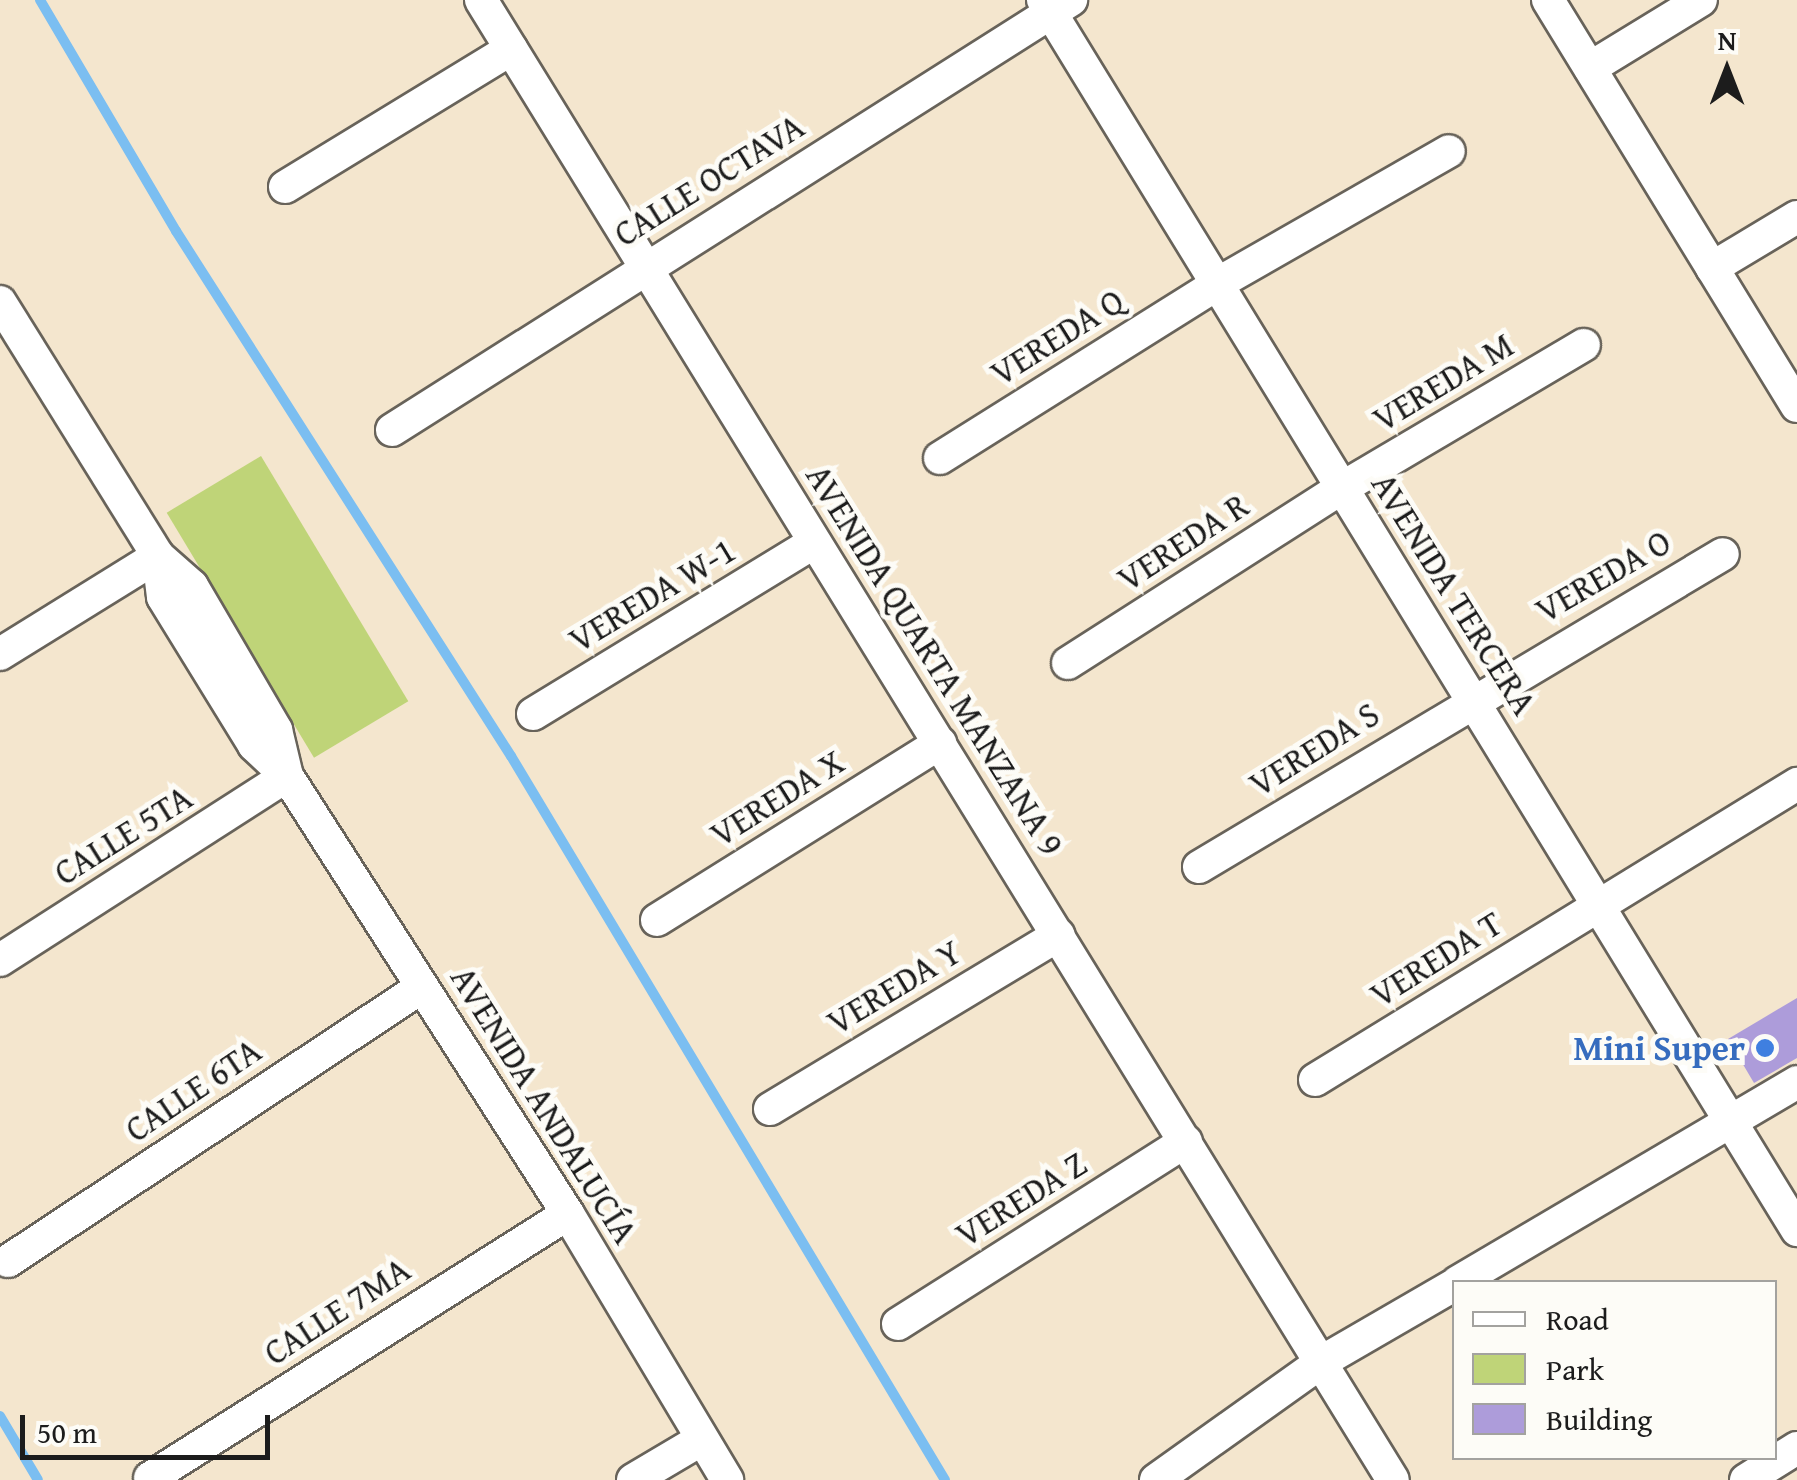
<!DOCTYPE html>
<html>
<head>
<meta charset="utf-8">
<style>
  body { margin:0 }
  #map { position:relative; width:1797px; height:1480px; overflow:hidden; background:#f4e6ce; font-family:"Gentium Book Plus",serif }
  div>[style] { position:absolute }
  .green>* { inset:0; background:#bfd478; transform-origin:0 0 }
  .stream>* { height:10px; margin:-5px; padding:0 5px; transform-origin:5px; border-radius:5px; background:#7bbef1 }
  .building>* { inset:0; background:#ad9cda }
  .roads { filter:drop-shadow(2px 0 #68635a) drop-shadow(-2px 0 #68635a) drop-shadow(0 2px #68635a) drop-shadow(0 -2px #68635a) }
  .minor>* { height:32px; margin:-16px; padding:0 16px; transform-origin:16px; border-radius:16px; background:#fff }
  .dots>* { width:28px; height:28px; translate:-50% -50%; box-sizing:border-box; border:5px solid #fdfcf7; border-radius:50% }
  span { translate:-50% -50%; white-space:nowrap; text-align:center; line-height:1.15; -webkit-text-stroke:10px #fdfcf7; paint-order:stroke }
  .street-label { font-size:35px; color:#1c1c1c }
  .shop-label { font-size:35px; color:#366cbe; font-weight:700 }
  .right { translate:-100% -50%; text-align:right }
  .legend { position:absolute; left:1452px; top:1280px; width:325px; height:180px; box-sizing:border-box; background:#fdfcf7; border:2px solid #a3a29f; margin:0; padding:12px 18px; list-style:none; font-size:30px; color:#1c1c1c }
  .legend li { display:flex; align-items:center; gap:20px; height:50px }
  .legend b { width:50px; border:2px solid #a3a29f }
  .north { position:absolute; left:1677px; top:20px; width:100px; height:100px; -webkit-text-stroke:8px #fdfcf7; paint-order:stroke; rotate:0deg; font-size:28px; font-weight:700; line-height:40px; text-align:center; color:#1c1c1c }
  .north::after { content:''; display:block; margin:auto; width:35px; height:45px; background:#1c1c1c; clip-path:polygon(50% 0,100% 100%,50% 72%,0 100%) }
  .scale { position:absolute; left:20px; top:1415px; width:250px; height:45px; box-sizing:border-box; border:5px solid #1c1c1c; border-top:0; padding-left:12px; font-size:30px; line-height:35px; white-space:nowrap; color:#1c1c1c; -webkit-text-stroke:8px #fdfcf7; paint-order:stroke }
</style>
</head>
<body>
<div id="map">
  <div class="green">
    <i style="left:261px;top:456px;width:286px;height:110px;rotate:59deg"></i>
  </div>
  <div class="stream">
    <i style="left:40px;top:0;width:268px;rotate:59.5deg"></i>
    <i style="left:176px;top:231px;width:623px;rotate:57.46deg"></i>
    <i style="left:511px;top:756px;width:844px;rotate:59.06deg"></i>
    <i style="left:0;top:1416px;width:74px;rotate:59.3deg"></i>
  </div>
  <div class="building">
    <i style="clip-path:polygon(1797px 998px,1797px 1058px,1754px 1083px,1728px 1039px)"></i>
  </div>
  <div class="roads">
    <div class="minor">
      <i style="left:481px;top:0;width:1738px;rotate:58.36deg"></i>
      <i style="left:1043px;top:0;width:1443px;rotate:58.49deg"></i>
      <i style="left:1548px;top:0;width:476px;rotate:58.5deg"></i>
      <i style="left:1590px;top:68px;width:130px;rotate:-31.5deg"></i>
      <i style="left:285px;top:187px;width:265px;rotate:-31.4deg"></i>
      <i style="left:1712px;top:268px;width:99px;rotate:-31deg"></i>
      <i style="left:0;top:302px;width:299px;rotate:58.1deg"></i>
      <i style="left:158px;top:556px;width:45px;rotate:41.4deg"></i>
      <i style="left:192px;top:586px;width:167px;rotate:59.7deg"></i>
      <i style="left:276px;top:730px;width:47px;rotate:76.6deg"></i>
      <i style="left:392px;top:430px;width:804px;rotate:-32.35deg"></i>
      <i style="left:940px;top:458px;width:327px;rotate:-32.1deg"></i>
      <i style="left:1217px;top:284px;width:267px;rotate:-29.8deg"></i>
      <i style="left:158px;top:556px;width:41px;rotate:83deg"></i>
      <i style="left:163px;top:597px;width:174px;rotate:58.4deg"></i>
      <i style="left:254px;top:745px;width:45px;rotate:43.2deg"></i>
      <i style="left:287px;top:776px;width:520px;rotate:57.32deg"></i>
      <i style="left:568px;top:1214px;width:310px;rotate:59.1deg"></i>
      <i style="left:0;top:654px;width:186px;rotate:-31.8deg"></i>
      <i style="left:1068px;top:663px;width:325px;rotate:-32.6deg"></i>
      <i style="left:1342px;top:488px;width:281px;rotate:-30.6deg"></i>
      <i style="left:533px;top:714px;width:327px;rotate:-31.4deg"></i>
      <i style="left:1199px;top:867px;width:610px;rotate:-30.85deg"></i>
      <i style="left:657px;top:920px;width:334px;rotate:-32deg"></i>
      <i style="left:0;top:960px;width:341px;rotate:-32.7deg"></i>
      <i style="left:1315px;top:1080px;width:566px;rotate:-31.55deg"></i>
      <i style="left:770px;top:1109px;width:337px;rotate:-31.1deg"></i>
      <i style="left:8px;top:1261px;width:496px;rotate:-33.5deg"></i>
      <i style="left:1458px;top:1282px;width:394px;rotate:-30.5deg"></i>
      <i style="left:898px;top:1324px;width:341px;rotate:-32.4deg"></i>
      <i style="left:150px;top:1478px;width:494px;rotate:-32.3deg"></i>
      <i style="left:633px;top:1480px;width:80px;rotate:-30.7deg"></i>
      <i style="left:1156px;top:1480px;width:205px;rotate:-35.5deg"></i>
      <i style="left:1323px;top:1361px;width:151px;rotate:-30.1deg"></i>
      <i style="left:1746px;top:1480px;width:60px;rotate:-32.1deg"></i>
    </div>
  </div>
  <div class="dots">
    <i style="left:1765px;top:1048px;background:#3f7fe0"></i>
  </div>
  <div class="street-label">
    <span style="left:709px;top:180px;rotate:-32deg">CALLE OCTAVA</span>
    <span style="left:1057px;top:337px;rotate:-32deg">VEREDA Q</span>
    <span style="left:1443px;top:382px;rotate:-31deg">VEREDA M</span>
    <span style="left:1183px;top:542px;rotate:-33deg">VEREDA R</span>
    <span style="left:1603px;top:576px;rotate:-30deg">VEREDA O</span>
    <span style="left:1454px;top:594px;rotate:58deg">AVENIDA TERCERA</span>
    <span style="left:652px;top:595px;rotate:-31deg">VEREDA W-1</span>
    <span style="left:935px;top:660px;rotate:58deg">AVENIDA QUARTA MANZANA 9</span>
    <span style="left:1314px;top:749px;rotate:-32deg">VEREDA S</span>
    <span style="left:777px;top:798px;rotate:-32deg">VEREDA X</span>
    <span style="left:123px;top:835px;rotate:-32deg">CALLE 5TA</span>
    <span style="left:1436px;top:959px;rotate:-32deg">VEREDA T</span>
    <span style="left:894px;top:987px;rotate:-31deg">VEREDA Y</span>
    <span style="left:193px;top:1090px;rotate:-34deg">CALLE 6TA</span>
    <span style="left:544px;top:1105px;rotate:58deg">AVENIDA ANDALUCÍA</span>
    <span style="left:1021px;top:1199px;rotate:-32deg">VEREDA Z</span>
    <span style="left:337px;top:1311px;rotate:-33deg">CALLE 7MA</span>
  </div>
  <div class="shop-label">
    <span class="right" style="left:1745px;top:1048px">Mini Super</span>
  </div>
  <ul class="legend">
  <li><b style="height:12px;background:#fff"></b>Road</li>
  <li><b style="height:28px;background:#bfd478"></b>Park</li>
  <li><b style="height:28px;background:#ad9cda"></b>Building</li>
  </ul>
  <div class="north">N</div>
  <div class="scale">50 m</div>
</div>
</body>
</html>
